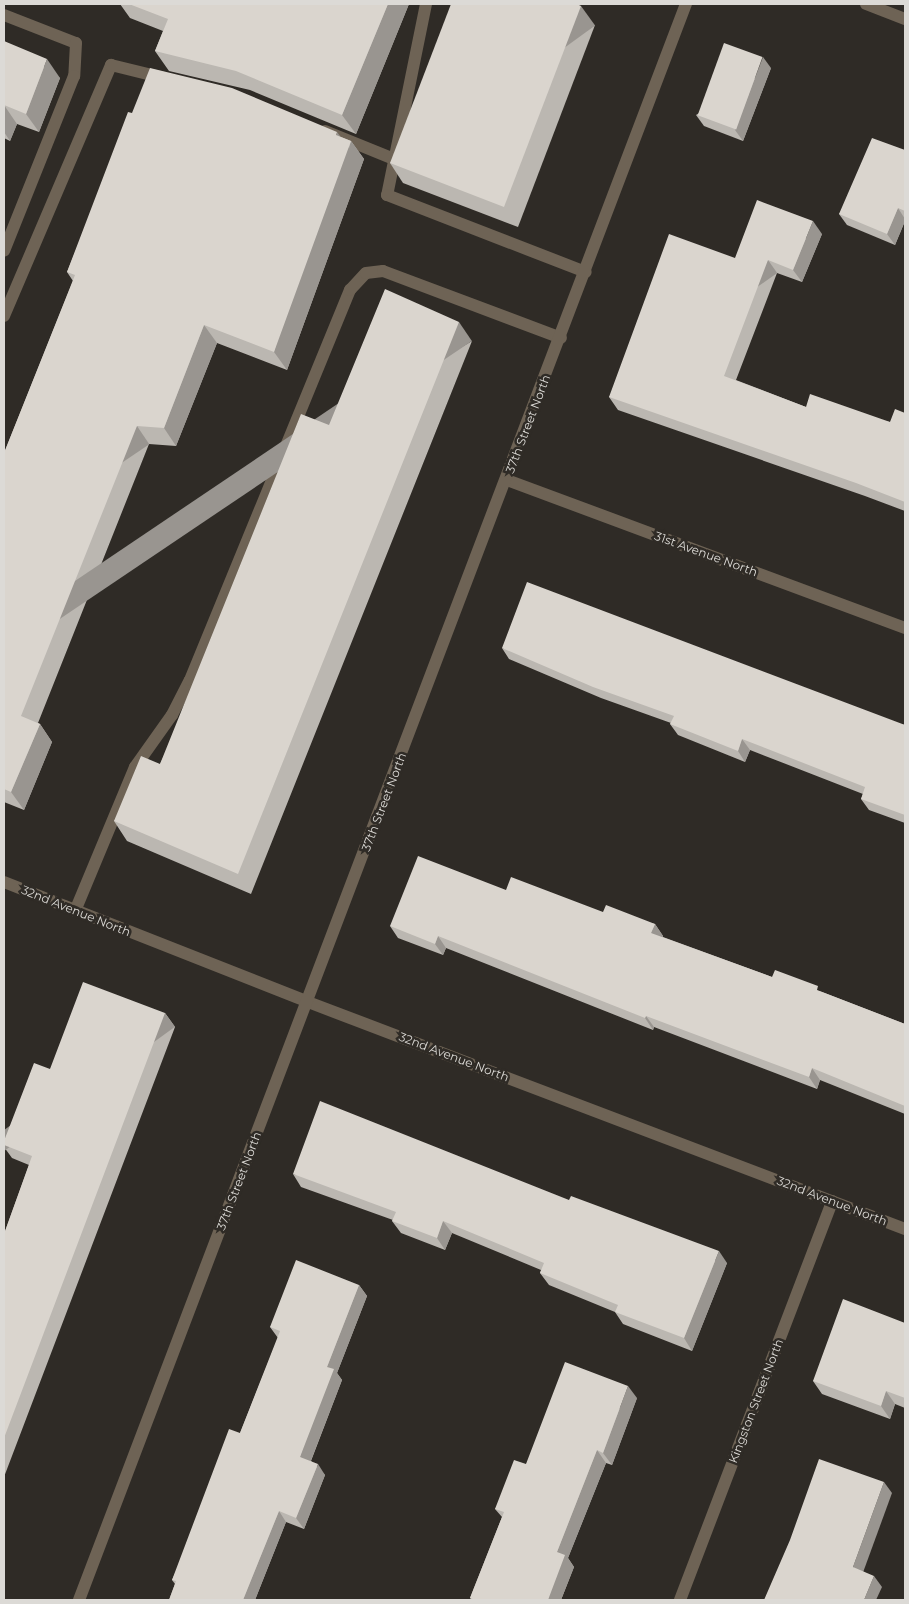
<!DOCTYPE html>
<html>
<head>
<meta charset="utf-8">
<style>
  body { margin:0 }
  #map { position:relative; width:909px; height:1604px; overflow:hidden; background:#2f2b26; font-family:Montserrat,sans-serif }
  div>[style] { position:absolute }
  .minor>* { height:12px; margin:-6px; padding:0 6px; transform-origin:6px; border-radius:6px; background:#6e6355 }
  .wall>* { inset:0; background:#bbb7b1 }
  .shaded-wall>* { inset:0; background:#999590; transform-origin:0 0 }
  .building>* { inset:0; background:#dad5ce; transform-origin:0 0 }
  span { translate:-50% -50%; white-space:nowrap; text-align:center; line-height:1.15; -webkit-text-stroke:5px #2f2b26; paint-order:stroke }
  .street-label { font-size:12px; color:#dcdad6 }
  .frame { position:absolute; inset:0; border:5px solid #dcdad6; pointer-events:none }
</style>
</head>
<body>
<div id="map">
  <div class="minor">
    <i style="left:426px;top:4px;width:195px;rotate:101.5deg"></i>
    <i style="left:387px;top:195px;width:213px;rotate:21.2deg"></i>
    <i style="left:866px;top:4px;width:42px;rotate:21deg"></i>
    <i style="left:4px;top:15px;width:77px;rotate:21.3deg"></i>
    <i style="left:76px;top:43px;width:33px;rotate:93deg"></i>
    <i style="left:74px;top:76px;width:188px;rotate:111.8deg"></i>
    <i style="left:325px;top:131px;width:74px;rotate:22.1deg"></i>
    <i style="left:4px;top:316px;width:273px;rotate:-66.9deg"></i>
    <i style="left:111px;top:65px;width:55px;rotate:13.8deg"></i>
    <i style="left:507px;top:480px;width:425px;rotate:20.4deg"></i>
    <i style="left:4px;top:882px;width:327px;rotate:21.5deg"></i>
    <i style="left:308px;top:1002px;width:639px;rotate:20.82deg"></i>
    <i style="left:75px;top:911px;width:156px;rotate:-67.4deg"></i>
    <i style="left:135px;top:767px;width:64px;rotate:-54.6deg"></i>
    <i style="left:172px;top:715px;width:39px;rotate:-63deg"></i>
    <i style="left:190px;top:680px;width:422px;rotate:-67.7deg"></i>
    <i style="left:350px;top:290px;width:23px;rotate:-47deg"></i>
    <i style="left:366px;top:273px;width:17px;rotate:-7deg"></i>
    <i style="left:383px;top:271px;width:190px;rotate:20.6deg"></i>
    <i style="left:79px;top:1600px;width:1708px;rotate:-69.18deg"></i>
    <i style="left:680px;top:1600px;width:427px;rotate:-69.1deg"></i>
  </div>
  <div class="wall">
    <i style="clip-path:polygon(120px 4px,409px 4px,356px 134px,250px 90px,169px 71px,155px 51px,163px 31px,130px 18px)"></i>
    <i style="clip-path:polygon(595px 25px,518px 227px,403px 183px,390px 163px)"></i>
    <i style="clip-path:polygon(4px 41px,60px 78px,39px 132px,17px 124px,10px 141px,4px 138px)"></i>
    <i style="clip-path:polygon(771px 68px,743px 141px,704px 126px,696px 115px)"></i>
    <i style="clip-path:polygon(132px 113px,341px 137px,351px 141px,364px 159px,287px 370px,217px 343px,176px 446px,149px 444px,38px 723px,40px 724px,52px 742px,24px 810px,4px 802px,4px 453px,73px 281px,67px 272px)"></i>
    <i style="clip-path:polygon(905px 150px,905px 221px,895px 245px,847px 225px,839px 214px)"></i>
    <i style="clip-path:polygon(822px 234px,802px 282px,777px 273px,736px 380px,806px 407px,890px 422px,905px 413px,905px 511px,865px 496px,618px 410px,609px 397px,735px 258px)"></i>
    <i style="clip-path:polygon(472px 341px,251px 894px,127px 841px,114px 821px,160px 764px,329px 425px)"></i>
    <i style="clip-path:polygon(502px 648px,905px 725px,905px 823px,869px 810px,861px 799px,863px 794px,750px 750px,745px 762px,678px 735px,670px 724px,671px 723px,601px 698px,509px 659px)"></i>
    <i style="clip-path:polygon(603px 912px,655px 924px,663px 936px,663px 937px,772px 977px,822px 992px,905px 1024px,905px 1114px,820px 1080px,817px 1089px,654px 1027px,653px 1030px,446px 948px,443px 955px,398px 938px,390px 926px)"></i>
    <i style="clip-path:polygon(165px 1013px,175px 1027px,4px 1477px,4px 1234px,29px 1165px,12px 1158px,4px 1147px,4px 1141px,50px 1069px)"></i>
    <i style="clip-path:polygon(293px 1174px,727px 1263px,692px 1351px,623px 1324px,615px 1312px,549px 1285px,540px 1273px,541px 1270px,452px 1233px,445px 1250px,401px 1233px,392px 1221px,393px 1220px,301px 1187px)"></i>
    <i style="clip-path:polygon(359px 1285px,367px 1296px,337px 1373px,342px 1380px,311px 1461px,325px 1475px,304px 1529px,286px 1522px,255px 1600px,169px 1600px,175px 1584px,172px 1580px,240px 1433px,278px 1338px,270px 1327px)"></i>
    <i style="clip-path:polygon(905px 1323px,905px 1408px,895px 1404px,890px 1419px,822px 1394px,813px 1381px)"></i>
    <i style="clip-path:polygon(637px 1398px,612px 1465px,606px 1463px,568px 1558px,574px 1567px,561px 1600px,472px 1600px,470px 1598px,502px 1517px,495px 1509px,526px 1464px)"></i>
  </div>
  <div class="shaded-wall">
    <i style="clip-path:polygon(388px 4px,409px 4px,356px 134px,342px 115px)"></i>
    <i style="left:581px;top:6px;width:24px;height:215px;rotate:54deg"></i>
    <i style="clip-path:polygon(763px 57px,771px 68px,743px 141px,735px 130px)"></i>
    <i style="clip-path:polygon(47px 59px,60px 78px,39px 132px,26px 114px)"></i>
    <i style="clip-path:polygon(4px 105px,17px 124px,10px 141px,4px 132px)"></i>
    <i style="clip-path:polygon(337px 132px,349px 148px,351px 141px,364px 159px,287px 370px,274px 352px)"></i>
    <i style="clip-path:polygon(898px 208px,905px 219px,905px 221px,895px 245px,887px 234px)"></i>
    <i style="clip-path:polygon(813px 221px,822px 234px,802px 282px,793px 270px)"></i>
    <i style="left:768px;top:260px;width:16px;height:124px;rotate:55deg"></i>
    <i style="left:459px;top:322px;width:23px;height:595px;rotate:56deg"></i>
    <i style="clip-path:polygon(204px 325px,217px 343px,176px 446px,164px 428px)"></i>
    <i style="left:137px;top:426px;width:22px;height:312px;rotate:56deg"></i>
    <i style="clip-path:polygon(40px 724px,52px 742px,24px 810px,11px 792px)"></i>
    <i style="clip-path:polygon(742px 739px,750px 750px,745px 762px,738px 751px)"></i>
    <i style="clip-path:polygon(655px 924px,663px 936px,660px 945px,651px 933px)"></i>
    <i style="clip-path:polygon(438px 936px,446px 948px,443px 955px,435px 944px)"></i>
    <i style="left:165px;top:1013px;width:17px;height:454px;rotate:54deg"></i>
    <i style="clip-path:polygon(646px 1016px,654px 1027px,653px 1030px,645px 1018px)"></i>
    <i style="clip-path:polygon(812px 1068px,820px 1080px,817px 1089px,809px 1077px)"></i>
    <i style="clip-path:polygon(443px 1221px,452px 1233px,445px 1250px,437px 1238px)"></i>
    <i style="clip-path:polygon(719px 1251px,727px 1263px,692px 1351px,684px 1338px)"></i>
    <i style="clip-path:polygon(359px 1285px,367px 1296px,337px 1373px,342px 1380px,308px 1468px,300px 1457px,327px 1367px)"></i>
    <i style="clip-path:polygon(628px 1386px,637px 1398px,612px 1465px,603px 1453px)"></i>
    <i style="clip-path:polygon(886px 1391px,895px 1404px,890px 1419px,881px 1406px)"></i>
    <i style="clip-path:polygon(597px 1450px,606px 1463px,568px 1558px,574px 1567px,561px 1600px,548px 1600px,557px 1552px)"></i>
    <i style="clip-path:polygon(318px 1464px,325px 1475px,304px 1529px,296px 1518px)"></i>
    <i style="clip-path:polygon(884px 1482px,892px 1493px,861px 1578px,853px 1567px)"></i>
    <i style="clip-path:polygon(279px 1511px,286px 1522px,255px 1600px,243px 1600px)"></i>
    <i style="clip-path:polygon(874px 1576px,882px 1587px,876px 1600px,864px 1600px)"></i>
  </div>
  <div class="building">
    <i style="clip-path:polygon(129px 4px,388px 4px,342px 115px,236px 71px,155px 51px,168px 19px)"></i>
    <i style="clip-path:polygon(451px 4px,577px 4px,581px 6px,504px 207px,390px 163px)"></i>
    <i style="clip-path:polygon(4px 41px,47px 59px,26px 114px,4px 105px,4px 106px)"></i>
    <i style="left:724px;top:43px;width:41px;height:77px;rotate:20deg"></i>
    <i style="clip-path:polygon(150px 68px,232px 88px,337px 132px,336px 135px,351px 141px,274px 352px,204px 325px,164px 428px,137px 426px,21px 716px,40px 724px,11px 792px,4px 789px,4px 453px,75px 275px,67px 272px,128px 112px,132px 113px)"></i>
    <i style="clip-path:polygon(872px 138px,905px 150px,905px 211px,898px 208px,887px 234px,839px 214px)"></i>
    <i style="clip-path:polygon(757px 200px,813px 221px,793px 270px,768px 260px,724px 376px,806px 407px,810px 394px,890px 422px,895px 409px,905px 413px,905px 502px,856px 483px,609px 397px,669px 234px,735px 258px)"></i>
    <i style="clip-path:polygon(385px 289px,459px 322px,238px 874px,114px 821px,141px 756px,160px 764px,301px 414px,329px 425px)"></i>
    <i style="clip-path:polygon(527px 582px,905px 725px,905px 815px,861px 799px,865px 787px,742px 739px,738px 751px,670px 724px,674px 716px,593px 687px,502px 648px)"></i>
    <i style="clip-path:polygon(418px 856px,506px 890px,511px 877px,603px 912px,606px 905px,655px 924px,651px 933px,772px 977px,775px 970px,818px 986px,817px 990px,905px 1024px,905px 1106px,812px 1068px,809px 1077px,646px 1016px,645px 1018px,438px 936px,435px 944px,390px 926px)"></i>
    <i style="clip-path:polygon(83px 982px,165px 1013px,4px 1438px,4px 1234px,32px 1156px,4px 1145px,4px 1141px,34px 1063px,50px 1069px)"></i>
    <i style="clip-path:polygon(320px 1101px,569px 1200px,571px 1196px,719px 1251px,684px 1338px,615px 1312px,618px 1305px,540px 1273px,544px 1263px,443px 1221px,437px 1238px,392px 1221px,396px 1212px,293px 1174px)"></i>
    <i style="clip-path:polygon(296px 1260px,359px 1285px,327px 1367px,334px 1369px,300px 1457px,318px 1464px,296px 1518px,279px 1511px,243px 1600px,169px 1600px,176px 1581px,172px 1580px,229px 1429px,240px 1433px,280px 1331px,270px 1327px)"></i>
    <i style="clip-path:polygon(843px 1299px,905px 1323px,905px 1398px,886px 1391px,881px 1406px,813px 1381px)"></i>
    <i style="clip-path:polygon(565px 1362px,628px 1386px,603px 1453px,597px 1450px,557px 1552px,565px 1555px,548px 1600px,475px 1600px,470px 1598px,504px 1512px,495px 1509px,514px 1460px,526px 1464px)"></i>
    <i style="clip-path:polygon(819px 1459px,884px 1482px,853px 1567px,874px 1576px,864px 1600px,764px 1600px,790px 1540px)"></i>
  </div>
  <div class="street-label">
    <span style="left:528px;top:424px;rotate:-69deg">37th Street North</span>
    <span style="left:706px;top:554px;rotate:20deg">31st Avenue North</span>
    <span style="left:384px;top:802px;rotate:-69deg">37th Street North</span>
    <span style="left:76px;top:911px;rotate:22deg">32nd Avenue North</span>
    <span style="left:454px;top:1057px;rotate:21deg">32nd Avenue North</span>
    <span style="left:239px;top:1181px;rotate:-69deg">37th Street North</span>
    <span style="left:832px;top:1201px;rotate:21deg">32nd Avenue North</span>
    <span style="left:756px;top:1401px;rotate:-69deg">Kingston Street North</span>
  </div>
  <div class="frame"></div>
</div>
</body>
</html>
